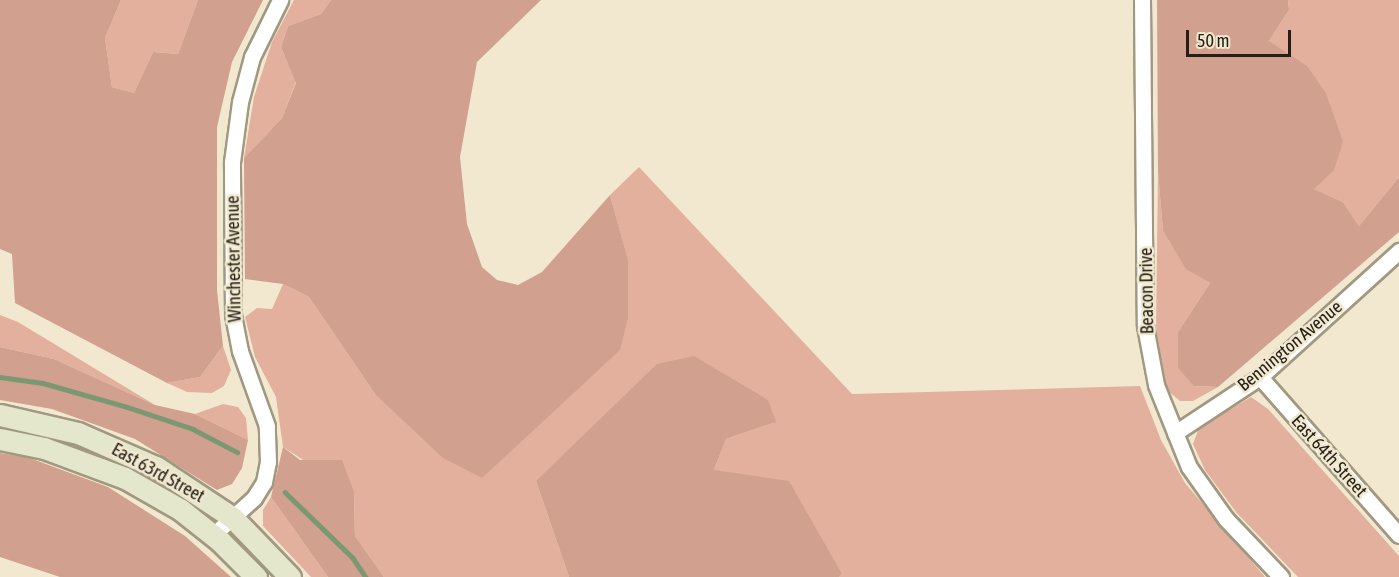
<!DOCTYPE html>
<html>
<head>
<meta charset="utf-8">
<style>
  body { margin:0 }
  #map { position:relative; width:1399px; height:577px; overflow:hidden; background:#f1e8cf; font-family:"Asap Condensed",sans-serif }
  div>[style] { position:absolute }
  .green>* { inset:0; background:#e2b09d }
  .forest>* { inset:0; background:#d2a08e }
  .stream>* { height:4.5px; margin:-2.25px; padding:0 2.25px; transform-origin:2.25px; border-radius:2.25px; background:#7a9872 }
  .roads { filter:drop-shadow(2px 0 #a09881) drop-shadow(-2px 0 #a09881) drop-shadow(0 2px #a09881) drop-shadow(0 -2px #a09881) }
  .minor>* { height:15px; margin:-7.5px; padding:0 7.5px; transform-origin:7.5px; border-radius:7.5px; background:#fff }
  .secondary>* { height:21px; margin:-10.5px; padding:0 10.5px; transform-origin:10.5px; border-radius:10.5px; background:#e4e7cb }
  span { translate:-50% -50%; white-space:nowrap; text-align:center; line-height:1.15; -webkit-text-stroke:5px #f1e8cf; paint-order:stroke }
  .street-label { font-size:18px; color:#242017 }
  .scale { position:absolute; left:1186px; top:30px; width:105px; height:27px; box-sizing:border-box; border:3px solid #242017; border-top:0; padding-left:8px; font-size:18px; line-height:21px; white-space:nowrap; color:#242017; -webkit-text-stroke:4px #f1e8cf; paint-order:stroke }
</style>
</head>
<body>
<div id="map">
  <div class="green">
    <i style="clip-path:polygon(121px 0,198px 0,178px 54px,153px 52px,134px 93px,112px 87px,105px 38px)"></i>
    <i style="clip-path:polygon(294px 0,331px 0,321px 14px,288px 26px,281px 47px,296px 82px,282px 118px,244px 158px,254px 97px,272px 42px)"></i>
    <i style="clip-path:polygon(1288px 0,1399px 0,1399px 177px,1359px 226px,1343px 202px,1314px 189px,1269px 41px,1289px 10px)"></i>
    <i style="clip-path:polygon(639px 167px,852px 394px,1140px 386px,1161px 440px,1185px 483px,1265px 577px,839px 577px,842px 574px,714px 470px,726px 439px,776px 422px,536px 481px,569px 577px,384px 577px,355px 536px,354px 492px,283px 447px,276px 397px,255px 357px,245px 317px,257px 308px,272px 309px,283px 284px,309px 297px,375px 394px,628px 261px,610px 195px)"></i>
    <i style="clip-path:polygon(1158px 172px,1163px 231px,1186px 268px,1210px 283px,1178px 332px,1194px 386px,1218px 387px,1193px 401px,1180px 401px,1167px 390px,1156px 331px)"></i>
    <i style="clip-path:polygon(0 315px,18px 322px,155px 405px,54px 359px,0 347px)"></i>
    <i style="clip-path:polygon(223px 346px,231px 370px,224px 386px,212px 393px,187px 392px,167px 383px,200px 377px)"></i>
    <i style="clip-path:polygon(1251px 397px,1268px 409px,1399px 556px,1399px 577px,1298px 577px,1236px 512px,1205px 470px,1193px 444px,1199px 428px)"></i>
    <i style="clip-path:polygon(223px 404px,238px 407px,246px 418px,248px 440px,195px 414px)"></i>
    <i style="clip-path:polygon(271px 497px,328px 577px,311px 577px,263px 526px,263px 510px)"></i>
  </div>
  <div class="forest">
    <i style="clip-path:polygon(0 0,121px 0,105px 38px,112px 87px,134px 93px,153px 52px,178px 54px,198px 0,263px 0,232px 62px,217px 127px,217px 290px,223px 346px,200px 377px,167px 383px,15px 303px,12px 254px,0 249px)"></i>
    <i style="clip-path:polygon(331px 0,541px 0,477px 62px,460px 157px,467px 224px,482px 267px,497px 280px,518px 285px,542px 272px,610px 195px,628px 260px,628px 318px,620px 350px,482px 478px,443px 458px,375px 394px,309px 297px,283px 284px,245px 279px,244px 158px,282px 118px,296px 83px,281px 47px,288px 26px,321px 14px)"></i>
    <i style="clip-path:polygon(1157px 0,1288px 0,1289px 10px,1269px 41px,1307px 66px,1326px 93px,1343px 142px,1334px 170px,1314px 189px,1343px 202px,1359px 226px,1399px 177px,1399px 232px,1218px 387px,1194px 386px,1178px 368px,1178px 332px,1210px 283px,1186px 269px,1163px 231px,1158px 172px)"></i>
    <i style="clip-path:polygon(0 347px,54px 359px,155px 405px,195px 414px,248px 440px,242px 468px,232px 484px,217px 490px,135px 439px,52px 409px,0 400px)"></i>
    <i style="clip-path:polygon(694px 356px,768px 400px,776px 422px,726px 439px,714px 470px,789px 481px,842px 574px,839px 577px,569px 577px,536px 481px,657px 364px)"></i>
    <i style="clip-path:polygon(283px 447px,300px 460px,342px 460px,354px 492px,355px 536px,384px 577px,328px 577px,271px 497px)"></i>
    <i style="clip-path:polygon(0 453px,27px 457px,108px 487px,185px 536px,231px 577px,60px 577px,0 557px)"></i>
  </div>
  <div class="stream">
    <i style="left:0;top:377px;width:43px;rotate:7.9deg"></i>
    <i style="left:43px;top:383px;width:87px;rotate:15.9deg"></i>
    <i style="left:127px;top:407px;width:70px;rotate:18.4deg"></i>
    <i style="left:193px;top:429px;width:50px;rotate:27.6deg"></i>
    <i style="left:285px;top:492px;width:95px;rotate:44.1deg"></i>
    <i style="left:353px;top:558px;width:23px;rotate:56deg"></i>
  </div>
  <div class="roads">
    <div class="minor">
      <i style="left:1142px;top:0;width:326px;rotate:89.5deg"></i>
      <i style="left:1145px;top:326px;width:60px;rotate:79.4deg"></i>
      <i style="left:1156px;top:385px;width:88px;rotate:68.1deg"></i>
      <i style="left:1189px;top:467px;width:64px;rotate:54.6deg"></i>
      <i style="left:1226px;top:519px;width:80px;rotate:46.5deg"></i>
      <i style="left:1260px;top:377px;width:210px;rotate:48.7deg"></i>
      <i style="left:1175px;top:433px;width:102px;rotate:-33.4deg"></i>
      <i style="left:1260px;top:377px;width:188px;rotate:-42.2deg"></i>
      <i style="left:213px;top:535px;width:55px;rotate:-42.1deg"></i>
      <i style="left:254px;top:498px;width:19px;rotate:-58deg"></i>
      <i style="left:264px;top:482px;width:20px;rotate:-79deg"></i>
      <i style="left:268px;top:462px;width:36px;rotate:-92deg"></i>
      <i style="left:267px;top:426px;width:80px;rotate:-109.8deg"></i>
      <i style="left:240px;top:351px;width:37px;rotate:-101deg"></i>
      <i style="left:233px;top:315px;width:153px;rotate:-90.4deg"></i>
      <i style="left:232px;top:162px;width:61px;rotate:-82.4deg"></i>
      <i style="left:240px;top:102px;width:47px;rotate:-75.1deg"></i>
      <i style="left:252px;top:57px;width:64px;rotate:-63.8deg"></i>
    </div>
    <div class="secondary">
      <i style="left:0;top:415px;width:80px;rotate:13deg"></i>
      <i style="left:78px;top:433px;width:85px;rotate:23.6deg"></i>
      <i style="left:156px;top:467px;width:92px;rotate:33.5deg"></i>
      <i style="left:233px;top:518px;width:82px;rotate:46deg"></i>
      <i style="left:0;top:439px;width:45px;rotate:11.6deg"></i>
      <i style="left:44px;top:448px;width:86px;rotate:20.3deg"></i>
      <i style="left:125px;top:478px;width:64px;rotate:29.7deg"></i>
      <i style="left:181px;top:510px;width:50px;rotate:38.5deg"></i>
      <i style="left:220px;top:541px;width:51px;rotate:45deg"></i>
    </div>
  </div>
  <div class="street-label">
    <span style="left:234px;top:259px;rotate:-91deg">Winchester Avenue</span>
    <span style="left:1147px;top:291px;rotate:-91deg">Beacon Drive</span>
    <span style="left:1290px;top:346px;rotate:-40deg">Bennington Avenue</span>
    <span style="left:1329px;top:456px;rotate:48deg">East 64th Street</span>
    <span style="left:158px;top:473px;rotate:29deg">East 63rd Street</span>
  </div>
  <div class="scale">50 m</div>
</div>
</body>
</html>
